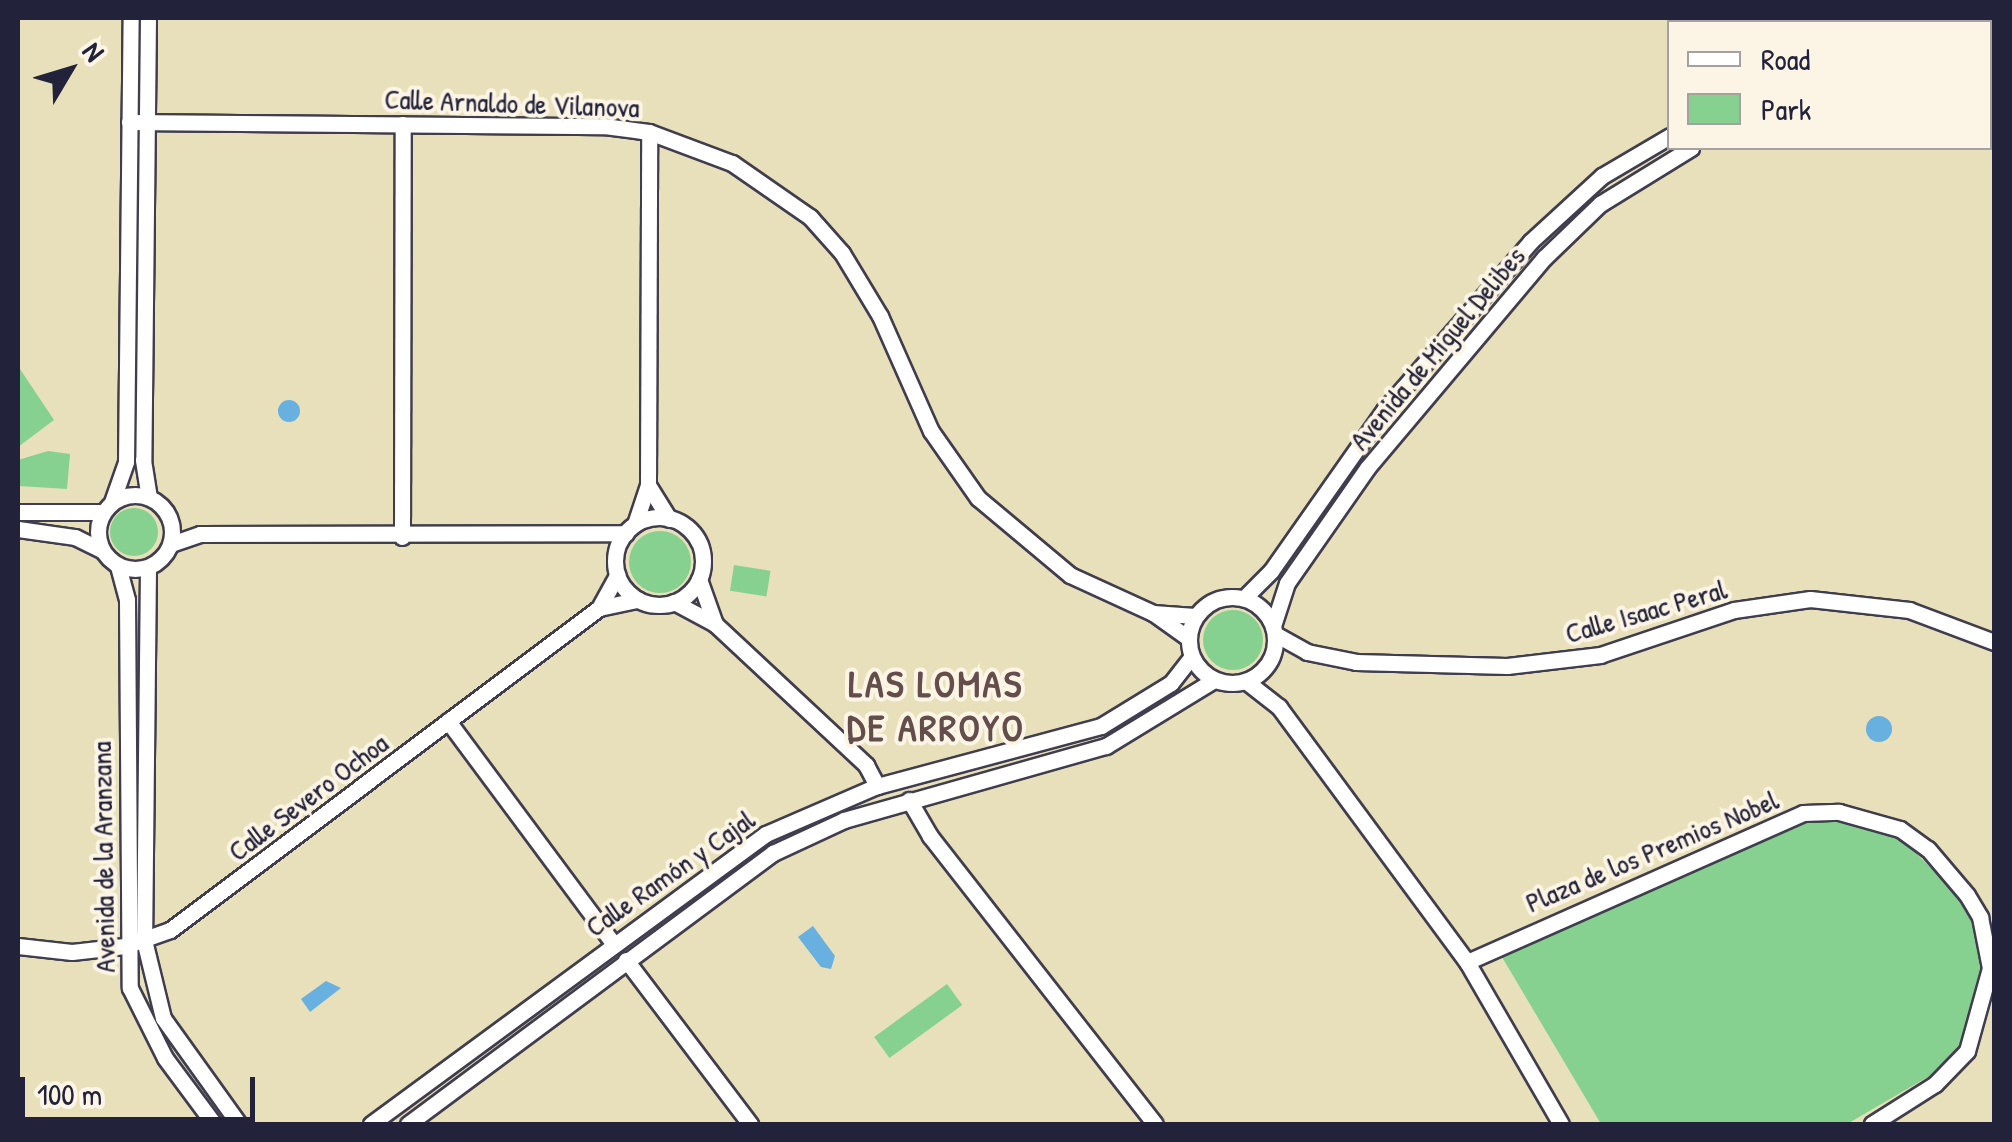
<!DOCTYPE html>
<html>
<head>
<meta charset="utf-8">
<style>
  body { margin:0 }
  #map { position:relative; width:2012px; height:1142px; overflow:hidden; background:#e8e0ba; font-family:"Patrick Hand",sans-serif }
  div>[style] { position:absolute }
  .green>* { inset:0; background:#86d18f; transform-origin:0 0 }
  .round { border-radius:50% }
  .water>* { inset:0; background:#67b0df }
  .roads { filter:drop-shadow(2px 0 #403e4e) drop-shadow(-2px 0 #403e4e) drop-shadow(0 2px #403e4e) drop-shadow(0 -2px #403e4e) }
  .minor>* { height:15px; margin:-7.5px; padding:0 7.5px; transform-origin:7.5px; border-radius:7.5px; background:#fff }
  .minor>.ring { margin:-7.5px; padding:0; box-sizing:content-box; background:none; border:15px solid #fff; border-radius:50% }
  span { translate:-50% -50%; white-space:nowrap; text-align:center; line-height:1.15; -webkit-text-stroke:8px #fcf5e5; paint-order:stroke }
  .street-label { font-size:28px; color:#22223b }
  .district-label { font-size:38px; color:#634e4c; font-weight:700; letter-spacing:2.5px }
  .frame { position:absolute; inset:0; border:20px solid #22223b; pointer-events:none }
  .legend { position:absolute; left:1667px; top:20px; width:325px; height:130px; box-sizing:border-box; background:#fcf5e5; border:2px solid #a5a1a1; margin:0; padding:12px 18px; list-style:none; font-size:30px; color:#22223b }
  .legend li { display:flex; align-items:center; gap:20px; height:50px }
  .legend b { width:50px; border:2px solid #a5a1a1 }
  .north { position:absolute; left:20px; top:20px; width:100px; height:100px; -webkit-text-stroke:8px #fcf5e5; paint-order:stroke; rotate:52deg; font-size:28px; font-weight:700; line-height:40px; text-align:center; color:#22223b }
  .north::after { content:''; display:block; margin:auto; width:35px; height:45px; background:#22223b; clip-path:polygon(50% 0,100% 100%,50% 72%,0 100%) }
  .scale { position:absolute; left:20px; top:1077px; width:235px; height:45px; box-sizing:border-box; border:5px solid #22223b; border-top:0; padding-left:12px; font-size:30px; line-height:35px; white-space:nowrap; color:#22223b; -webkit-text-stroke:8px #fcf5e5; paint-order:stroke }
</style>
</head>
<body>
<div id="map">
  <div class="green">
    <i style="clip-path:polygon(18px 366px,54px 420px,18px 447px)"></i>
    <i style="clip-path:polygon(48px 451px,70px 454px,67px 489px,18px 486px,18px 460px)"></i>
    <i class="round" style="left:110px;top:508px;width:48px;height:48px"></i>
    <i class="round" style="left:629px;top:531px;width:62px;height:62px"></i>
    <i style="left:734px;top:565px;width:37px;height:26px;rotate:9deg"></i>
    <i class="round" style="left:1203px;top:610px;width:60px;height:60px"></i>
    <i style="clip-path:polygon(1832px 819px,1896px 833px,1969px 906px,1984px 957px,1977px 1002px,1959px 1050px,1938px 1071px,1847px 1124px,1601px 1124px,1496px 947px,1803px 820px)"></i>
    <i style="left:947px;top:984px;width:26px;height:90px;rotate:54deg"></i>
  </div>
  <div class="water">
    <i class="round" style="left:278px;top:400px;width:22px;height:22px"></i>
    <i class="round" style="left:1866px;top:716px;width:26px;height:26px"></i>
    <i style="clip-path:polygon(813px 926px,835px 956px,831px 969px,821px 967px,798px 937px)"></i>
    <i style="clip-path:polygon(326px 981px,341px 988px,310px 1012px,301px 999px)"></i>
  </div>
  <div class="roads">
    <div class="minor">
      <i style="left:148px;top:18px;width:442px;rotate:90.6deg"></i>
      <i style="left:143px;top:460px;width:37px;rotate:81deg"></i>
      <i style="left:1990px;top:65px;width:4px;rotate:-14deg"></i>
      <i style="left:1990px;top:86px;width:4px;rotate:-14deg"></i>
      <i style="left:129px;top:122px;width:475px;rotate:0.5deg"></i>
      <i style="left:604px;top:126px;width:45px;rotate:7.6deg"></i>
      <i style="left:649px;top:132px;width:89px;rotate:20.5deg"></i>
      <i style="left:732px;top:163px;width:95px;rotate:34.7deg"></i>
      <i style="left:810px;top:217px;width:48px;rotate:48.4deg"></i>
      <i style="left:842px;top:253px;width:74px;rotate:58.9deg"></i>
      <i style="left:880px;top:316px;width:126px;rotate:66.1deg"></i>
      <i style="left:931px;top:431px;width:82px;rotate:55deg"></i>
      <i style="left:978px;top:498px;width:120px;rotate:39.9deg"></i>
      <i style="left:1070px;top:575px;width:91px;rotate:24.6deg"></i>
      <i style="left:1153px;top:613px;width:43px;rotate:35.5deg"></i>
      <i style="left:648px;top:485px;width:40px;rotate:58deg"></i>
      <i class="ring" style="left:98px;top:495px;width:59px;height:59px"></i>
      <i style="left:112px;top:502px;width:42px;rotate:-70.7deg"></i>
      <i style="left:126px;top:462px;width:444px;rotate:-89.4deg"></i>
      <i style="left:18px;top:512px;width:85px"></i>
      <i class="ring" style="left:615px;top:517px;width:73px;height:73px"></i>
      <i style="left:635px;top:524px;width:41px;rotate:-71.6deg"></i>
      <i style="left:648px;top:485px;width:353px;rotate:-89.8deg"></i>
      <i style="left:18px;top:529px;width:58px;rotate:8deg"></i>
      <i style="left:75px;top:537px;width:30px;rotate:26deg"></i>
      <i style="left:402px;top:537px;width:413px;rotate:-89.9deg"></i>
      <i style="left:171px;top:544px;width:31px;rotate:-19deg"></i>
      <i style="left:200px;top:534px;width:426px;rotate:-0.1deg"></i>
      <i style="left:118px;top:566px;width:35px;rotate:75deg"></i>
      <i style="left:127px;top:600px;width:388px;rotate:89.6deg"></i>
      <i style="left:130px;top:988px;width:78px;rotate:63.4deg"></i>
      <i style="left:165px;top:1058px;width:82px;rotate:53.4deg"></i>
      <i style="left:148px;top:568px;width:372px;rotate:90.6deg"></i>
      <i style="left:144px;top:940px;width:80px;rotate:76.3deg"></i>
      <i style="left:163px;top:1018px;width:130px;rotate:54.4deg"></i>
      <i style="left:699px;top:579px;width:48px;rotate:70.4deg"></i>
      <i class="ring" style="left:1189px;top:597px;width:71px;height:71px"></i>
      <i style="left:1244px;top:598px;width:38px;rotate:-45deg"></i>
      <i style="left:1271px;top:571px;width:198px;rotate:-54.9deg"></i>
      <i style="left:1385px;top:409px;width:221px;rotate:-49deg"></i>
      <i style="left:1530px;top:242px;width:98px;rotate:-42.5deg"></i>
      <i style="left:1602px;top:176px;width:79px;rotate:-30.5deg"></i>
      <i style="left:674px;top:602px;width:47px;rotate:28.2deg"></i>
      <i style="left:715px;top:624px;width:207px;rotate:43deg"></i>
      <i style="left:866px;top:765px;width:24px;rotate:62deg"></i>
      <i style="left:599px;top:608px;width:40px;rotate:-12deg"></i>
      <i style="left:1153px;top:613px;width:42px;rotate:4.1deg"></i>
      <i style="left:1273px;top:626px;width:45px;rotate:-72deg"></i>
      <i style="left:1287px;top:583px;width:141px;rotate:-55.1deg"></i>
      <i style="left:1368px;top:467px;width:273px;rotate:-49.9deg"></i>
      <i style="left:1544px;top:258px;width:78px;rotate:-44deg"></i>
      <i style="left:1600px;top:204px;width:107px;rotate:-31.6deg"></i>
      <i style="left:1275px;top:634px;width:37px;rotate:29deg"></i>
      <i style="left:1307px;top:652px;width:50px;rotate:11.5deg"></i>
      <i style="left:1356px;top:662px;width:151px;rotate:1.5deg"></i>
      <i style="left:1507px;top:666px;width:94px;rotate:-6.7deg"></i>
      <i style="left:1600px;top:655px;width:141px;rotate:-18.6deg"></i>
      <i style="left:1734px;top:610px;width:77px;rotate:-8.2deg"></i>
      <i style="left:1810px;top:599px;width:100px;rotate:6.3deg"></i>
      <i style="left:1909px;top:610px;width:91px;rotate:20.6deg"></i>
      <i style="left:1247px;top:682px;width:41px;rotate:38deg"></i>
      <i style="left:1279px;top:707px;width:317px;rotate:53.6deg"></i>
      <i style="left:1467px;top:962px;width:187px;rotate:59.9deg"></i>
      <i style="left:448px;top:721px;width:277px;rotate:53.4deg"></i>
      <i style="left:909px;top:800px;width:42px;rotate:59.7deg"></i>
      <i style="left:930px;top:836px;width:365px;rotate:52deg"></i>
      <i style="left:18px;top:946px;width:54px;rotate:6.3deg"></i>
      <i style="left:72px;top:952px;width:53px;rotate:-6.5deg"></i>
      <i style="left:125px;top:946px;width:48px;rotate:-19.6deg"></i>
      <i style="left:170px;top:930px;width:536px;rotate:-36.89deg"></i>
      <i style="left:599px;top:608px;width:38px;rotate:-61deg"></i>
      <i style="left:626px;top:960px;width:206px;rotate:52.9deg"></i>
      <i style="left:1467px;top:962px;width:368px;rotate:-23.9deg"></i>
      <i style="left:1803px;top:813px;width:36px;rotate:-2deg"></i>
      <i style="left:1839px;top:812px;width:63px;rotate:15.6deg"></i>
      <i style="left:1900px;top:829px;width:34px;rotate:36deg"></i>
      <i style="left:1928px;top:849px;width:60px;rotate:49.7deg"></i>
      <i style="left:1967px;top:895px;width:26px;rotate:59deg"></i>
      <i style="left:1980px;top:917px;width:52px;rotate:78.9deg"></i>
      <i style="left:1990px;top:968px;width:86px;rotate:105.5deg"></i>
      <i style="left:1967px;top:1051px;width:46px;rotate:134.1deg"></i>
      <i style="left:1935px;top:1084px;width:75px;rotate:147.6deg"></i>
      <i style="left:371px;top:1124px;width:490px;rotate:-36.3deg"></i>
      <i style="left:766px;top:834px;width:121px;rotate:-23.4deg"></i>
      <i style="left:877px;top:786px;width:232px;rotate:-15deg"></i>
      <i style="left:1101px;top:726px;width:82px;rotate:-31.6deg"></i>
      <i style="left:1171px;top:683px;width:33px;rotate:-52deg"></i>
      <i style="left:408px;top:1124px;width:455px;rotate:-36.6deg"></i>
      <i style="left:773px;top:853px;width:78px;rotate:-24.9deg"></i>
      <i style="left:844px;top:820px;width:272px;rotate:-15.8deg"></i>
      <i style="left:1106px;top:746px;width:127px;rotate:-31.4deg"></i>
    </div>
  </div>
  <div class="street-label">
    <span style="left:512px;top:103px;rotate:2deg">Calle Arnaldo de Vilanova</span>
    <span style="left:1437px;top:348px;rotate:-50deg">Avenida de Miguel Delibes</span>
    <span style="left:1646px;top:611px;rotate:-16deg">Calle Isaac Peral</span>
    <span style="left:308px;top:797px;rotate:-37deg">Calle Severo Ochoa</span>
    <span style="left:1652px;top:851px;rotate:-23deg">Plaza de los Premios Nobel</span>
    <span style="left:103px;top:857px;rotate:-91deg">Avenida de la Aranzana</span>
    <span style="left:670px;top:873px;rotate:-35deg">Calle Ramón y Cajal</span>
  </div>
  <div class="district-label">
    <span style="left:936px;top:706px">LAS LOMAS<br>DE ARROYO</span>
  </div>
  <div class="frame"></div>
  <ul class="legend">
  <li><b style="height:12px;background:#fff"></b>Road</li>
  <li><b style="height:28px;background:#86d18f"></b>Park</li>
  </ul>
  <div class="north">N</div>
  <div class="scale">100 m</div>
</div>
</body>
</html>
